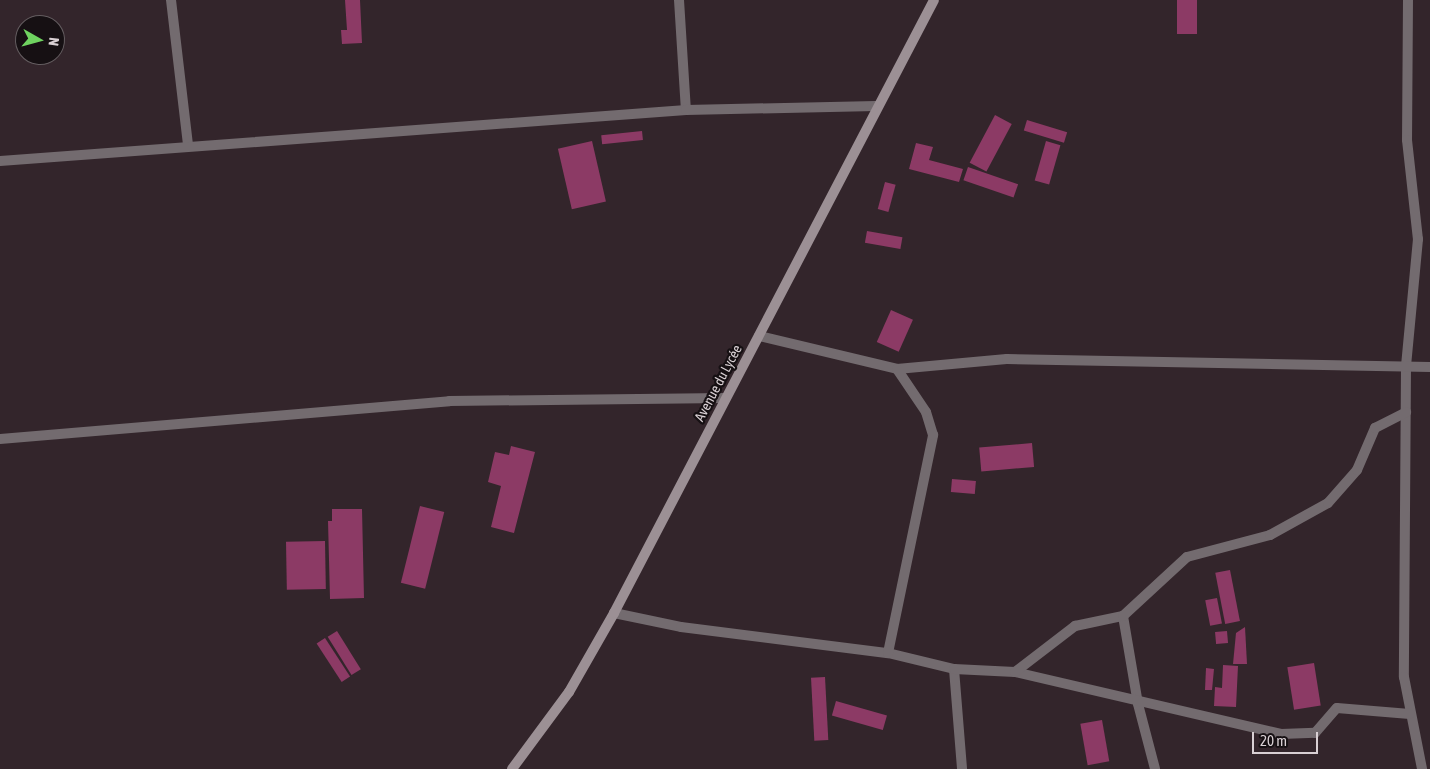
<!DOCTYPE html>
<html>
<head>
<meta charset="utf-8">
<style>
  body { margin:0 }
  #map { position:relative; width:1430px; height:769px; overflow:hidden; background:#33252b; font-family:"Asap Condensed",sans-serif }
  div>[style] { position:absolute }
  .building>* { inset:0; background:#8c3a65; transform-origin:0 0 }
  .street>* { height:10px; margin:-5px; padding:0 5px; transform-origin:5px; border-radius:5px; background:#736b6f }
  .secondary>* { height:10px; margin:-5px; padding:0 5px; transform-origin:5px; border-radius:5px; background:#9c9095 }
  span { translate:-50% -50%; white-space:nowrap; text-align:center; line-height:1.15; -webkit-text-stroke:4.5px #161013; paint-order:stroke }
  .street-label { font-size:14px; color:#d9d0d4 }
  .north { position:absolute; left:15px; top:15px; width:50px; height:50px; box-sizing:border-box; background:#161013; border:1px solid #645d60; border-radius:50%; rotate:97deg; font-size:14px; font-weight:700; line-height:20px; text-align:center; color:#d9d0d4 }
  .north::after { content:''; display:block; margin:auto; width:18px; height:22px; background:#6fd360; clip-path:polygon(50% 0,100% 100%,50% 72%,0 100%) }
  .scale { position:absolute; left:1252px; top:732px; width:66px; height:22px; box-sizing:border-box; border:2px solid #d9d0d4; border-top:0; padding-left:6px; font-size:15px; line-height:18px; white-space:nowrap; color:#d9d0d4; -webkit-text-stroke:4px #161013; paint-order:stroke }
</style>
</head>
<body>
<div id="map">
  <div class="building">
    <i style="clip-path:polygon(345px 0,360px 0,362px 43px,342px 44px,341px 30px,347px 30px)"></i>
    <i style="left:1177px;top:0;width:20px;height:34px"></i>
    <i style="left:995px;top:115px;width:19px;height:54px;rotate:28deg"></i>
    <i style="left:1027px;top:120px;width:42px;height:11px;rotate:17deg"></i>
    <i style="left:642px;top:131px;width:9px;height:41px;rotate:84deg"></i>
    <i style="left:592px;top:141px;width:62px;height:35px;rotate:77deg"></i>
    <i style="left:1046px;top:141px;width:15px;height:41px;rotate:16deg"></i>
    <i style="clip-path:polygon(916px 143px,933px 147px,929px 160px,963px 169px,959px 182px,909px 169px)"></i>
    <i style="left:968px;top:167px;width:53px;height:14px;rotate:19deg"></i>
    <i style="left:885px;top:182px;width:11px;height:28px;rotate:15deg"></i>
    <i style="left:867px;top:231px;width:36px;height:12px;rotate:10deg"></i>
    <i style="left:891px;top:310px;width:24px;height:35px;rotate:24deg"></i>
    <i style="left:1032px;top:443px;width:24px;height:53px;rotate:85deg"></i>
    <i style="clip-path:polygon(511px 446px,535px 452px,514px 533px,491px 527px,501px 486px,488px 482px,495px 452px,509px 455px)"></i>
    <i style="left:952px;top:479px;width:24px;height:13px;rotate:5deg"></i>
    <i style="left:420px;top:506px;width:25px;height:79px;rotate:14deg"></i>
    <i style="clip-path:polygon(332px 509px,362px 509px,364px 598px,330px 599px,328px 521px,332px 521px)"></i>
    <i style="left:325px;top:541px;width:48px;height:39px;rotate:89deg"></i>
    <i style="left:1230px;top:570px;width:52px;height:15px;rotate:79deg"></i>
    <i style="left:1217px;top:598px;width:26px;height:12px;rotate:79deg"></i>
    <i style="clip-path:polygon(1245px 627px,1247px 664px,1233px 664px,1236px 633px)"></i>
    <i style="left:337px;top:631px;width:45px;height:11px;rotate:58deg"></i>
    <i style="left:1227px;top:631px;width:12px;height:12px;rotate:85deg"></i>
    <i style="left:325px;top:638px;width:46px;height:10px;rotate:57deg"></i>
    <i style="left:1314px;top:663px;width:43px;height:27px;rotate:81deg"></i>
    <i style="clip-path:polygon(1223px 665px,1238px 666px,1236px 707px,1214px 706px,1215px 687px,1222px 688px)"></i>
    <i style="clip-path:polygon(1206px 668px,1214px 669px,1212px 690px,1205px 690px)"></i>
    <i style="left:825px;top:677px;width:63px;height:14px;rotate:87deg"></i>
    <i style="left:836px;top:701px;width:53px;height:15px;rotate:16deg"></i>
    <i style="left:1102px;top:720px;width:42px;height:22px;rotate:80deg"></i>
  </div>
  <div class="street">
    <i style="left:171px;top:0;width:146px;rotate:83.3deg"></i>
    <i style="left:679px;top:0;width:110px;rotate:86.4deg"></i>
    <i style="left:1408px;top:0;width:140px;rotate:90.4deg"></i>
    <i style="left:1407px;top:140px;width:100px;rotate:83.7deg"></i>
    <i style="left:1418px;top:239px;width:129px;rotate:95.4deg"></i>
    <i style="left:1406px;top:367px;width:310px;rotate:90.4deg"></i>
    <i style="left:1404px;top:677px;width:94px;rotate:78.9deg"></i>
    <i style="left:0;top:161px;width:688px;rotate:-4.25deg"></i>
    <i style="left:686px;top:110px;width:190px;rotate:-1.2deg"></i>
    <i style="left:759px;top:336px;width:142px;rotate:13.4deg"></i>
    <i style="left:897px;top:369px;width:110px;rotate:-5.2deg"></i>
    <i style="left:1007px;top:359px;width:423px;rotate:1.1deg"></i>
    <i style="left:0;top:439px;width:451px;rotate:-4.8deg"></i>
    <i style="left:449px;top:401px;width:276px;rotate:-0.6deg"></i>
    <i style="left:614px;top:613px;width:68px;rotate:11.8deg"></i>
    <i style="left:681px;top:627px;width:209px;rotate:7.2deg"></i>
    <i style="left:888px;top:653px;width:68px;rotate:13.6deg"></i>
    <i style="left:954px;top:669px;width:100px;rotate:85.4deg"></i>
    <i style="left:1123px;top:616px;width:89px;rotate:80.3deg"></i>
    <i style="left:1138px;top:704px;width:67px;rotate:75.3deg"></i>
    <i style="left:888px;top:653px;width:223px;rotate:-78.3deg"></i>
    <i style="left:933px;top:435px;width:24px;rotate:-107deg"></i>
    <i style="left:926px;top:412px;width:52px;rotate:-124deg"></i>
    <i style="left:954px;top:669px;width:61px;rotate:2.8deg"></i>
    <i style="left:1015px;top:672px;width:273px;rotate:13.1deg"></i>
    <i style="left:1281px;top:734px;width:34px;rotate:-2deg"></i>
    <i style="left:1315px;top:733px;width:33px;rotate:-49deg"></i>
    <i style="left:1337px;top:708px;width:73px;rotate:4.7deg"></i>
    <i style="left:1015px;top:672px;width:76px;rotate:-37.5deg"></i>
    <i style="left:1075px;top:626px;width:49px;rotate:-11.8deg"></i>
    <i style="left:1123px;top:616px;width:87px;rotate:-42.7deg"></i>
    <i style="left:1187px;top:557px;width:86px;rotate:-14.8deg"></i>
    <i style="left:1270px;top:535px;width:66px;rotate:-28.9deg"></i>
    <i style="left:1328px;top:503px;width:44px;rotate:-48.7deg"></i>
    <i style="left:1357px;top:470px;width:46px;rotate:-66.8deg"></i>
    <i style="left:1375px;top:428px;width:35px;rotate:-27deg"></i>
  </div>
  <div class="secondary">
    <i style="left:512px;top:769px;width:96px;rotate:-53.5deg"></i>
    <i style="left:569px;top:692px;width:91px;rotate:-60.3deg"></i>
    <i style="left:614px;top:613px;width:691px;rotate:-62.43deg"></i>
  </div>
  <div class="street-label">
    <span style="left:718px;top:383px;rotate:-62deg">Avenue du Lycée</span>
  </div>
  <div class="north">N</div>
  <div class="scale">20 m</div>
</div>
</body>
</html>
